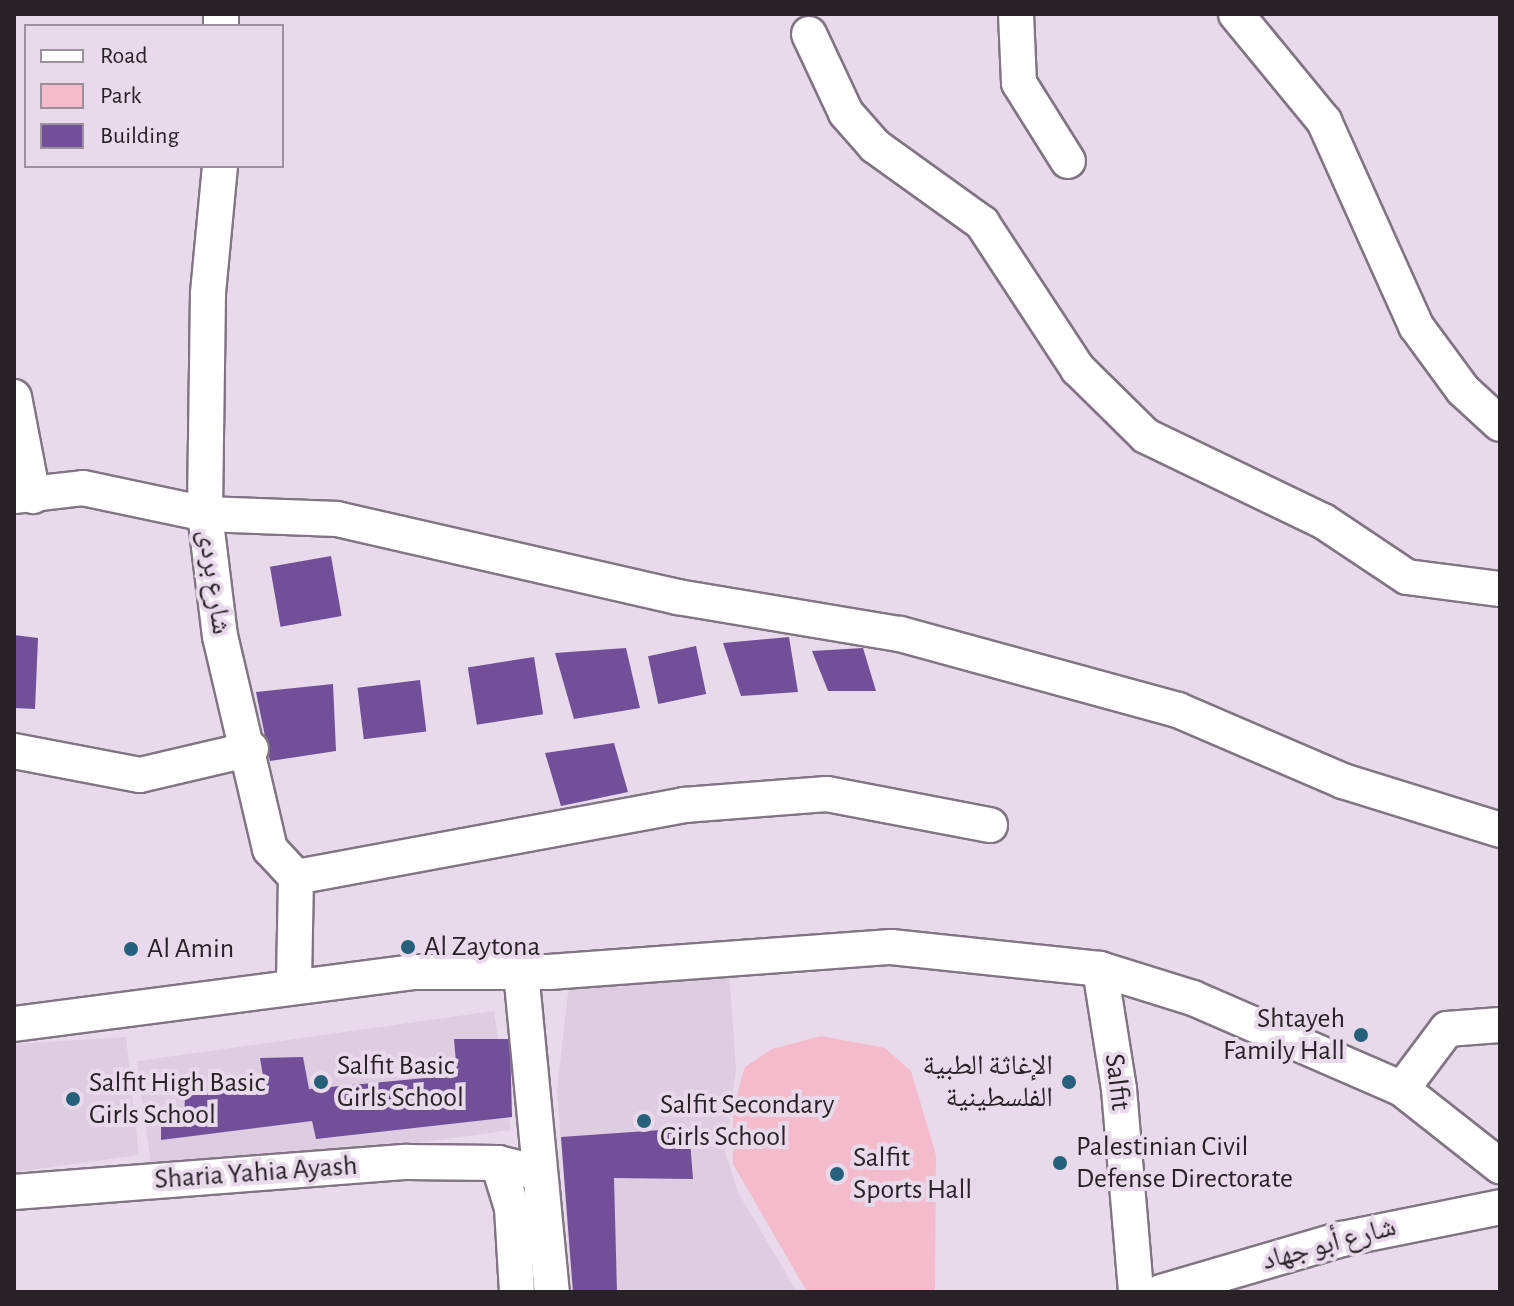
<!DOCTYPE html>
<html>
<head>
<meta charset="utf-8">
<style>
  body { margin:0 }
  #map { position:relative; width:1514px; height:1306px; overflow:hidden; background:#e8daea; font-family:"Alegreya Sans","Noto Naskh Arabic",sans-serif }
  div>[style] { position:absolute }
  .built>* { inset:0; background:#decce1; transform-origin:0 0 }
  .green>* { inset:0; background:#f4bbcd }
  .building>* { inset:0; background:#714f99; transform-origin:0 0 }
  .roads { filter:drop-shadow(2px 0 #817583) drop-shadow(-2px 0 #817583) drop-shadow(0 2px #817583) drop-shadow(0 -2px #817583) }
  .minor>* { height:34px; margin:-17px; padding:0 17px; transform-origin:17px; border-radius:17px; background:#fff }
  .dots>* { width:22px; height:22px; translate:-50% -50%; box-sizing:border-box; border:4px solid #e8daea; border-radius:50% }
  span { translate:-50% -50%; white-space:nowrap; text-align:center; line-height:1.15; -webkit-text-stroke:8px #e8daea; paint-order:stroke }
  .street-label { font-size:28px; color:#282228 }
  .poi-label { font-size:28px; color:#282228 }
  .left { translate:0 -50%; text-align:left }
  .right { translate:-100% -50%; text-align:right }
  .frame { position:absolute; inset:0; border:16px solid #282228; pointer-events:none }
  .legend { position:absolute; left:24px; top:24px; width:260px; height:144px; box-sizing:border-box; background:#e8daea; border:2px solid #9b909c; margin:0; padding:10px 14px; list-style:none; font-size:24px; color:#282228 }
  .legend li { display:flex; align-items:center; gap:16px; height:40px }
  .legend b { width:40px; border:2px solid #9b909c }
</style>
</head>
<body>
<div id="map">
  <div class="built">
    <i style="clip-path:polygon(729px 970px,736px 1069px,725px 1152px,739px 1194px,797px 1292px,572px 1292px,557px 1090px,569px 985px)"></i>
    <i style="left:494px;top:1011px;width:120px;height:361px;rotate:82deg"></i>
    <i style="clip-path:polygon(126px 1037px,139px 1155px,14px 1172px,14px 1044px)"></i>
  </div>
  <div class="green">
    <i style="clip-path:polygon(821px 1036px,885px 1048px,911px 1071px,936px 1155px,935px 1292px,807px 1292px,733px 1164px,733px 1107px,745px 1067px,772px 1049px)"></i>
  </div>
  <div class="building">
    <i style="left:331px;top:556px;width:61px;height:62px;rotate:80deg"></i>
    <i style="clip-path:polygon(14px 635px,38px 638px,35px 709px,14px 708px)"></i>
    <i style="clip-path:polygon(789px 637px,798px 692px,741px 696px,723px 643px)"></i>
    <i style="left:696px;top:646px;width:49px;height:49px;rotate:78deg"></i>
    <i style="clip-path:polygon(626px 648px,640px 708px,574px 719px,555px 653px)"></i>
    <i style="clip-path:polygon(863px 648px,876px 691px,828px 691px,812px 651px)"></i>
    <i style="left:534px;top:657px;width:58px;height:67px;rotate:81deg"></i>
    <i style="left:420px;top:680px;width:52px;height:63px;rotate:83deg"></i>
    <i style="clip-path:polygon(333px 684px,336px 751px,270px 761px,256px 692px)"></i>
    <i style="clip-path:polygon(614px 743px,628px 792px,561px 806px,545px 753px)"></i>
    <i style="clip-path:polygon(454px 1039px,510px 1039px,512px 1117px,316px 1139px,312px 1121px,161px 1140px,161px 1120px,184px 1119px,185px 1096px,265px 1088px,260px 1058px,303px 1057px,309px 1089px,457px 1075px)"></i>
    <i style="clip-path:polygon(689px 1128px,693px 1179px,614px 1178px,617px 1292px,573px 1292px,561px 1137px)"></i>
  </div>
  <div class="roads">
    <div class="minor">
      <i style="left:1016px;top:14px;width:69px;rotate:87.5deg"></i>
      <i style="left:1019px;top:83px;width:92px;rotate:57.9deg"></i>
      <i style="left:1236px;top:14px;width:139px;rotate:50.6deg"></i>
      <i style="left:1324px;top:121px;width:225px;rotate:65.8deg"></i>
      <i style="left:1416px;top:326px;width:79px;rotate:53.7deg"></i>
      <i style="left:1463px;top:390px;width:50px;rotate:42.6deg"></i>
      <i style="left:221px;top:26px;width:12px;rotate:-90deg"></i>
      <i style="left:809px;top:34px;width:87px;rotate:64.9deg"></i>
      <i style="left:846px;top:113px;width:44px;rotate:48.7deg"></i>
      <i style="left:875px;top:146px;width:132px;rotate:35.7deg"></i>
      <i style="left:982px;top:223px;width:175px;rotate:56.7deg"></i>
      <i style="left:1078px;top:369px;width:95px;rotate:44.6deg"></i>
      <i style="left:1146px;top:436px;width:196px;rotate:25.7deg"></i>
      <i style="left:1323px;top:521px;width:101px;rotate:33.7deg"></i>
      <i style="left:1407px;top:577px;width:94px;rotate:7.4deg"></i>
      <i style="left:220px;top:166px;width:129px;rotate:95.4deg"></i>
      <i style="left:208px;top:294px;width:220px;rotate:90.8deg"></i>
      <i style="left:205px;top:514px;width:123px;rotate:83deg"></i>
      <i style="left:220px;top:636px;width:219px;rotate:76.8deg"></i>
      <i style="left:270px;top:849px;width:38px;rotate:47deg"></i>
      <i style="left:296px;top:877px;width:106px;rotate:91.1deg"></i>
      <i style="left:14px;top:397px;width:101px;rotate:79.1deg"></i>
      <i style="left:14px;top:496px;width:69px;rotate:-6.6deg"></i>
      <i style="left:83px;top:488px;width:125px;rotate:12deg"></i>
      <i style="left:205px;top:514px;width:132px;rotate:2.2deg"></i>
      <i style="left:337px;top:519px;width:350px;rotate:12.9deg"></i>
      <i style="left:678px;top:597px;width:225px;rotate:9.5deg"></i>
      <i style="left:900px;top:634px;width:288px;rotate:15.3deg"></i>
      <i style="left:1178px;top:710px;width:180px;rotate:23.3deg"></i>
      <i style="left:1343px;top:781px;width:164px;rotate:17.3deg"></i>
      <i style="left:14px;top:751px;width:128px;rotate:10.8deg"></i>
      <i style="left:140px;top:775px;width:114px;rotate:-13.2deg"></i>
      <i style="left:296px;top:877px;width:395px;rotate:-10.5deg"></i>
      <i style="left:684px;top:805px;width:143px;rotate:-4.4deg"></i>
      <i style="left:827px;top:794px;width:166px;rotate:10.8deg"></i>
      <i style="left:1100px;top:969px;width:121px;rotate:81deg"></i>
      <i style="left:1119px;top:1089px;width:204px;rotate:85.2deg"></i>
      <i style="left:521px;top:972px;width:321px;rotate:84.5deg"></i>
      <i style="left:14px;top:1024px;width:404px;rotate:-7.4deg"></i>
      <i style="left:415px;top:972px;width:134px"></i>
      <i style="left:549px;top:972px;width:343px;rotate:-4.2deg"></i>
      <i style="left:891px;top:947px;width:210px;rotate:6deg"></i>
      <i style="left:1100px;top:969px;width:97px;rotate:17.3deg"></i>
      <i style="left:1193px;top:998px;width:228px;rotate:23.5deg"></i>
      <i style="left:1402px;top:1089px;width:125px;rotate:38.2deg"></i>
      <i style="left:1402px;top:1089px;width:75px;rotate:-53.1deg"></i>
      <i style="left:1447px;top:1029px;width:53px;rotate:-4.3deg"></i>
      <i style="left:498px;top:1163px;width:47px;rotate:72.7deg"></i>
      <i style="left:512px;top:1208px;width:84px;rotate:86.6deg"></i>
      <i style="left:14px;top:1192px;width:394px;rotate:-4.4deg"></i>
      <i style="left:407px;top:1162px;width:91px;rotate:0.6deg"></i>
      <i style="left:498px;top:1163px;width:43px;rotate:13.4deg"></i>
      <i style="left:1161px;top:1292px;width:189px;rotate:-16.3deg"></i>
      <i style="left:1342px;top:1239px;width:161px;rotate:-11.4deg"></i>
    </div>
  </div>
  <div class="dots">
    <i style="left:408px;top:947px;background:#27607a"></i>
    <i style="left:131px;top:949px;background:#27607a"></i>
    <i style="left:1361px;top:1035px;background:#27607a"></i>
    <i style="left:321px;top:1082px;background:#27607a"></i>
    <i style="left:1069px;top:1082px;background:#27607a"></i>
    <i style="left:73px;top:1099px;background:#27607a"></i>
    <i style="left:644px;top:1121px;background:#27607a"></i>
    <i style="left:1060px;top:1163px;background:#27607a"></i>
    <i style="left:837px;top:1174px;background:#27607a"></i>
  </div>
  <div class="street-label">
    <span style="left:214px;top:582px;rotate:82deg">شارع بردى</span>
    <span style="left:1117px;top:1082px;rotate:83deg">Salfit</span>
    <span style="left:256px;top:1173px;rotate:-4deg">Sharia Yahia Ayash</span>
    <span style="left:1329px;top:1244px;rotate:-15deg">شارع أبو جهاد</span>
  </div>
  <div class="poi-label">
    <span class="left" style="left:424px;top:947px">Al Zaytona</span>
    <span class="left" style="left:147px;top:949px">Al Amin</span>
    <span class="right" style="left:1345px;top:1035px">Shtayeh<br>Family Hall</span>
    <span class="left" style="left:337px;top:1082px">Salfit Basic<br>Girls School</span>
    <span class="right" style="left:1053px;top:1082px">الإغاثة الطبية<br>الفلسطينية</span>
    <span class="left" style="left:89px;top:1099px">Salfit High Basic<br>Girls School</span>
    <span class="left" style="left:660px;top:1121px">Salfit Secondary<br>Girls School</span>
    <span class="left" style="left:1076px;top:1163px">Palestinian Civil<br>Defense Directorate</span>
    <span class="left" style="left:853px;top:1174px">Salfit<br>Sports Hall</span>
  </div>
  <div class="frame"></div>
  <ul class="legend">
  <li><b style="height:10px;background:#fff"></b>Road</li>
  <li><b style="height:22px;background:#f4bbcd"></b>Park</li>
  <li><b style="height:22px;background:#714f99"></b>Building</li>
  </ul>
</div>
</body>
</html>
